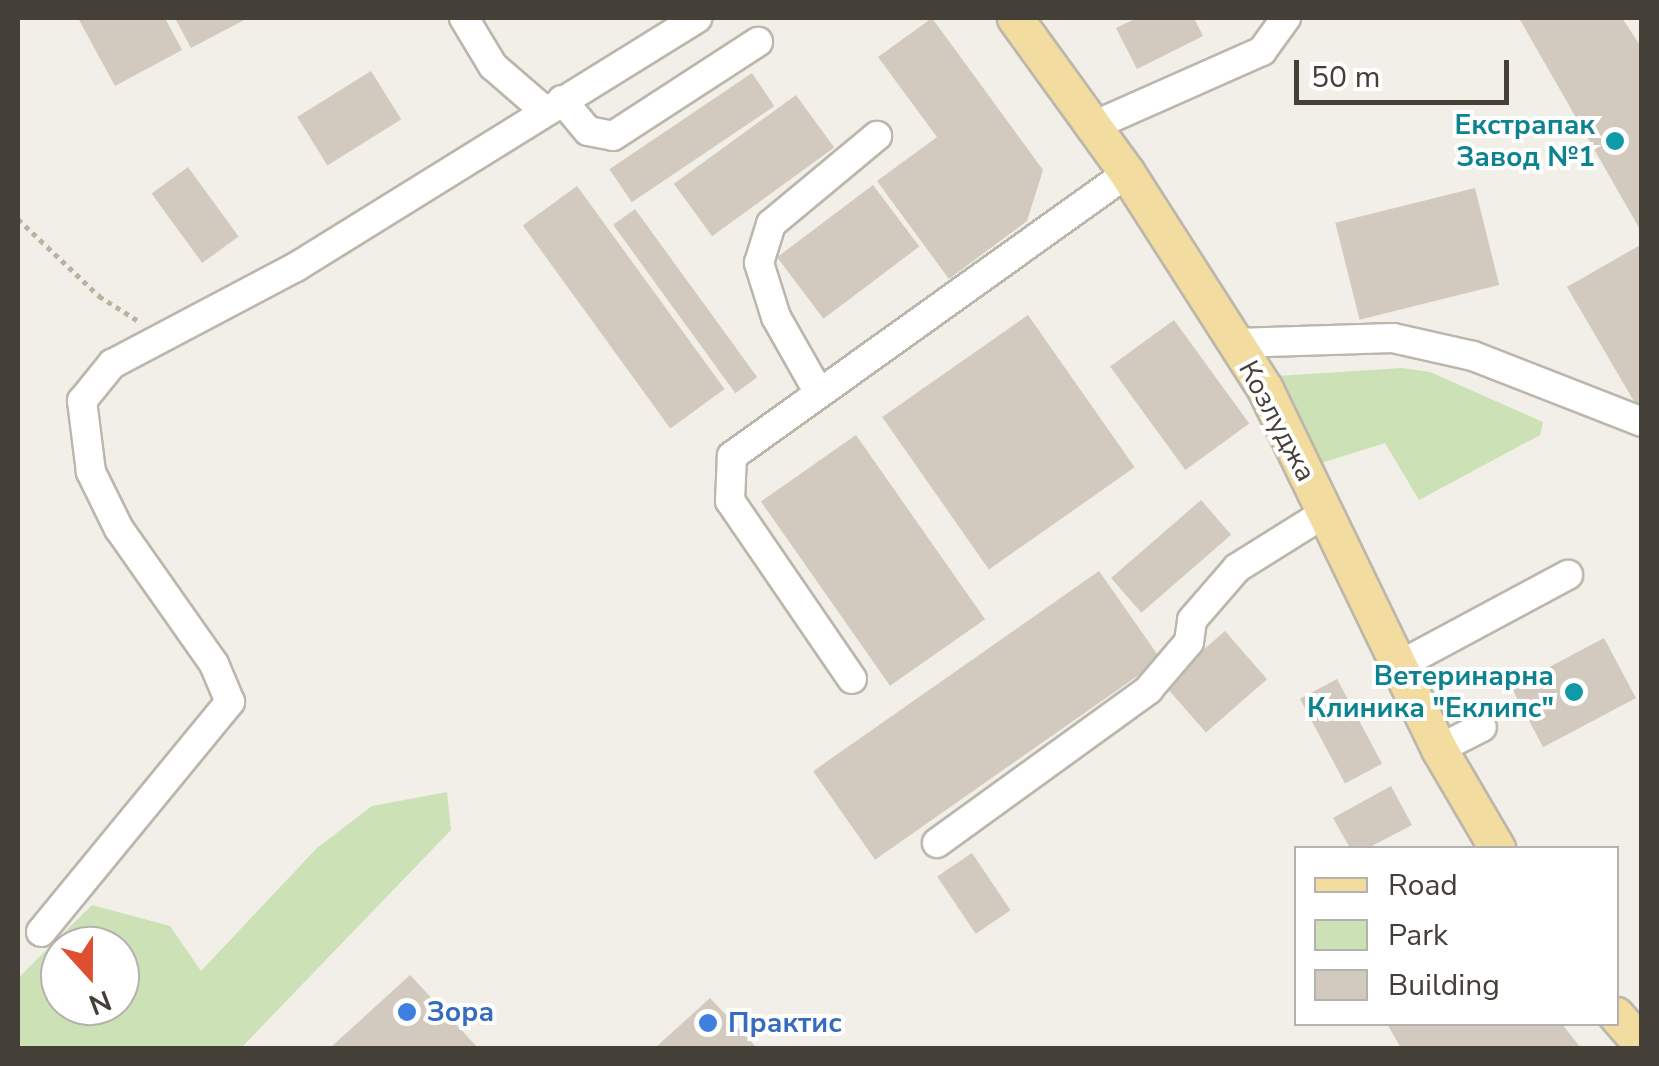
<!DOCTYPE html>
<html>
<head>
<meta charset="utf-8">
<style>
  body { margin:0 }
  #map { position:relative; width:1659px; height:1066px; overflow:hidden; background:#f1efe8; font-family:"Nunito Sans",sans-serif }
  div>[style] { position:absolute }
  .green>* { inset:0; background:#cce1b5 }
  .building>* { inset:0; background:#d2cabe; transform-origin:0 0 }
  .path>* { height:5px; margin-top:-2.5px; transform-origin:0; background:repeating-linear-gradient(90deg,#bcb29e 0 5px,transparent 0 10px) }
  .roads { filter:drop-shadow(2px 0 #bcb6ab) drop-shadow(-2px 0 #bcb6ab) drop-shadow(0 2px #bcb6ab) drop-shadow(0 -2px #bcb6ab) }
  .minor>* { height:28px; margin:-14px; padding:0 14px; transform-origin:14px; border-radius:14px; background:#fff }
  .major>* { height:35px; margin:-17.5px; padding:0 17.5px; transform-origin:17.5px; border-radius:17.5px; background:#f2dca0 }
  .dots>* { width:28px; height:28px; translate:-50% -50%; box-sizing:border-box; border:5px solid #fff; border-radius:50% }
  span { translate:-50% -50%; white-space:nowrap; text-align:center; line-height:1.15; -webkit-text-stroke:8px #fff; paint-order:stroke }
  .culture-label { font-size:28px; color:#0d838f; font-weight:700 }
  .right { translate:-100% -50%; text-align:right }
  .street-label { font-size:28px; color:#443f37 }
  .shop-label { font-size:28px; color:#366cbe; font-weight:700 }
  .left { translate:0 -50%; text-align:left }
  .frame { position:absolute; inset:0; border:20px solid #443f37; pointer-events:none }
  .legend { position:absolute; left:1294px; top:846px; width:325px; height:180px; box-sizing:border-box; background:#fff; border:2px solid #b4b2af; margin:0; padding:12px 18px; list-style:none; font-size:30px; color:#443f37 }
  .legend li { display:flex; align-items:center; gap:20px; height:50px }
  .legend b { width:50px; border:2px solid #b4b2af }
  .north { position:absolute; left:40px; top:926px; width:100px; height:100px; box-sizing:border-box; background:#fff; border:2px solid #b4b2af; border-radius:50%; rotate:159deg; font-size:28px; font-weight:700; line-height:40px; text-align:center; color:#443f37 }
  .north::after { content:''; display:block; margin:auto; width:35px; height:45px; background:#df4e31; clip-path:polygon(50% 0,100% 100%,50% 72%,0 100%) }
  .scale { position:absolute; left:1294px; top:60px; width:215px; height:45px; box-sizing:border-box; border:5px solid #443f37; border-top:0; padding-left:12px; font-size:30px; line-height:35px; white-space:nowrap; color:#443f37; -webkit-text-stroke:8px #fff; paint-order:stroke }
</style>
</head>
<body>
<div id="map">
  <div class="green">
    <i style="clip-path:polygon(1402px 368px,1430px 372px,1543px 422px,1540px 435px,1419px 500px,1385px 443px,1318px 464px,1277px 376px)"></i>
    <i style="clip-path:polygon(evenodd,447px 792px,451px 830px,241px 1048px,18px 1048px,18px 978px,92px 905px,170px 926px,201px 971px,317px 848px,372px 806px,447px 792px,60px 946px,120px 946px,120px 1006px,60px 1006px,60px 946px)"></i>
  </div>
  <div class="building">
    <i style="clip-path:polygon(78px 18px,165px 18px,182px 50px,115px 86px)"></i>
    <i style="clip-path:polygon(175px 18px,248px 18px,191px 48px)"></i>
    <i style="clip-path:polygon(932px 18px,1043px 170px,1027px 221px,949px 279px,877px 181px,937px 137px,878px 57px)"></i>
    <i style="clip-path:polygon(1137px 18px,1194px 18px,1203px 36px,1137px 69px,1116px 28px)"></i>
    <i style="clip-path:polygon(1519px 18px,1622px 18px,1642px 48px,1642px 233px)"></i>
    <i style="left:371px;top:71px;width:57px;height:87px;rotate:58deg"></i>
    <i style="left:752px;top:73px;width:40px;height:172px;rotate:56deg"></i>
    <i style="left:796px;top:95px;width:65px;height:151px;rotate:54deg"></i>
    <i style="left:188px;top:167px;width:86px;height:45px;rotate:54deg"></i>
    <i style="left:873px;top:185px;width:77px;height:120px;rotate:53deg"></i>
    <i style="left:577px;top:186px;width:251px;height:67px;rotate:54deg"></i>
    <i style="left:1475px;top:188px;width:100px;height:144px;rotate:76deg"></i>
    <i style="left:635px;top:209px;width:208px;height:27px;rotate:54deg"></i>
    <i style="clip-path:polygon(1642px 244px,1642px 415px,1567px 287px)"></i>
    <i style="left:1028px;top:315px;width:186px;height:178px;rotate:55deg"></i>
    <i style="left:1174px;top:320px;width:128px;height:79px;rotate:54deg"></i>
    <i style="left:856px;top:435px;width:225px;height:116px;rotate:55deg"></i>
    <i style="left:1201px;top:500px;width:46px;height:119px;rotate:49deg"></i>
    <i style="left:1099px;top:571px;width:108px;height:349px;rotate:55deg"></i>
    <i style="left:1225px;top:631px;width:64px;height:81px;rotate:49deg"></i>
    <i style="left:1604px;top:638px;width:68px;height:105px;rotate:62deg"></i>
    <i style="left:1337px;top:679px;width:96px;height:42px;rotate:62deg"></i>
    <i style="clip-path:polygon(1391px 786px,1412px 825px,1368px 848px,1350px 848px,1333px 818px)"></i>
    <i style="left:972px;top:853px;width:69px;height:42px;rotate:56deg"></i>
    <i style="clip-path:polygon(410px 975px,478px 1048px,330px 1048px)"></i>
    <i style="clip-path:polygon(710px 998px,757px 1048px,655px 1048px)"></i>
    <i style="clip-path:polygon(1387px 1024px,1562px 1024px,1581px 1048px,1401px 1048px)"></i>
  </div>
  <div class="path">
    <i style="left:18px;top:219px;width:112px;rotate:43.5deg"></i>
    <i style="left:99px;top:296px;width:45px;rotate:32.3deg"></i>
  </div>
  <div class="roads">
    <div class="minor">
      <i style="left:464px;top:18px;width:56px;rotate:58.9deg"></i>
      <i style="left:493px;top:66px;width:67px;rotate:40.8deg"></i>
      <i style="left:562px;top:100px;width:40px;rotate:50deg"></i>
      <i style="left:588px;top:131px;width:25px;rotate:11deg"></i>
      <i style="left:613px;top:136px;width:173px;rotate:-33deg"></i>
      <i style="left:1093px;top:126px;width:185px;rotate:-23.9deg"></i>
      <i style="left:1262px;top:51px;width:41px;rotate:-54deg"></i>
      <i style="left:1236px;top:343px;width:157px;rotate:-1.8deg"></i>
      <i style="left:1393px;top:338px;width:82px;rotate:12.7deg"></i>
      <i style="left:1473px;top:356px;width:181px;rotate:21.3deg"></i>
      <i style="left:819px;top:393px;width:87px;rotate:-119.5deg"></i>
      <i style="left:776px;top:317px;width:57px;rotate:-107.5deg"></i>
      <i style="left:759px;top:263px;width:41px;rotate:-72.9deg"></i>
      <i style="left:771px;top:224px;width:138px;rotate:-39.7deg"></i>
      <i style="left:1398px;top:666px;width:193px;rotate:-28.2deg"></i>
      <i style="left:852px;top:679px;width:216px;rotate:-124.4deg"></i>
      <i style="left:730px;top:501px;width:45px;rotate:-87.5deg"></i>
      <i style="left:732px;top:456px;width:486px;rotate:-35.6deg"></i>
      <i style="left:1439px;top:749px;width:48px;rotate:-27.1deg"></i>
      <i style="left:937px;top:843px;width:261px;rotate:-35.9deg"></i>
      <i style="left:1148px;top:690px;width:63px;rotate:-49.5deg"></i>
      <i style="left:1189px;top:642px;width:22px;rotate:-82deg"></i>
      <i style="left:1192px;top:620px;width:69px;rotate:-49.1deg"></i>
      <i style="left:1237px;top:568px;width:104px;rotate:-32deg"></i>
      <i style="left:41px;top:932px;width:298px;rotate:-50.6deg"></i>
      <i style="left:230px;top:702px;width:41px;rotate:-112.8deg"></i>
      <i style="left:214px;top:664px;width:165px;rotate:-125.1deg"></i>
      <i style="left:119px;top:529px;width:64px;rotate:-116.2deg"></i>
      <i style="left:91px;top:472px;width:72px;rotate:-97.2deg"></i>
      <i style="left:82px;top:401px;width:48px;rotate:-51deg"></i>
      <i style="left:112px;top:364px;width:208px;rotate:-27.8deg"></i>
      <i style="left:296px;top:267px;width:472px;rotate:-31.8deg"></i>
    </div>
    <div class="major">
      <i style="left:1015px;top:18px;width:191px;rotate:54.1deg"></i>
      <i style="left:1127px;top:173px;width:256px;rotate:57.4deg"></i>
      <i style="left:1265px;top:389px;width:400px;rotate:64.2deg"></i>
      <i style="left:1439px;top:749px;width:115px;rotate:59.6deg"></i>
      <i style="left:1616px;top:1015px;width:40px;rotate:49deg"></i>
    </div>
  </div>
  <div class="dots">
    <i style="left:1615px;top:141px;background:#0f9aa8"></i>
    <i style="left:1574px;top:692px;background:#0f9aa8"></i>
    <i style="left:407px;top:1012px;background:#3f7fe0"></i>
    <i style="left:708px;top:1023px;background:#3f7fe0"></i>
  </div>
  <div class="culture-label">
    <span class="right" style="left:1595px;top:141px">Екстрапак<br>Завод №1</span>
    <span class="right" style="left:1554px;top:692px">Ветеринарна<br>Клиника "Еклипс"</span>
  </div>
  <div class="street-label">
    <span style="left:1277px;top:421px;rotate:62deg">Козлуджа</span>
  </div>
  <div class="shop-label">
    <span class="left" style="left:427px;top:1012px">Зора</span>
    <span class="left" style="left:728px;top:1023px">Практис</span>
  </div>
  <div class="frame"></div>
  <ul class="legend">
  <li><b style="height:12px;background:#f2dca0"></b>Road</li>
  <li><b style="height:28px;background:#cce1b5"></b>Park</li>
  <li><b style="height:28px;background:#d2cabe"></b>Building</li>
  </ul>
  <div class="north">N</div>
  <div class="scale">50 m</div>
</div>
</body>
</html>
